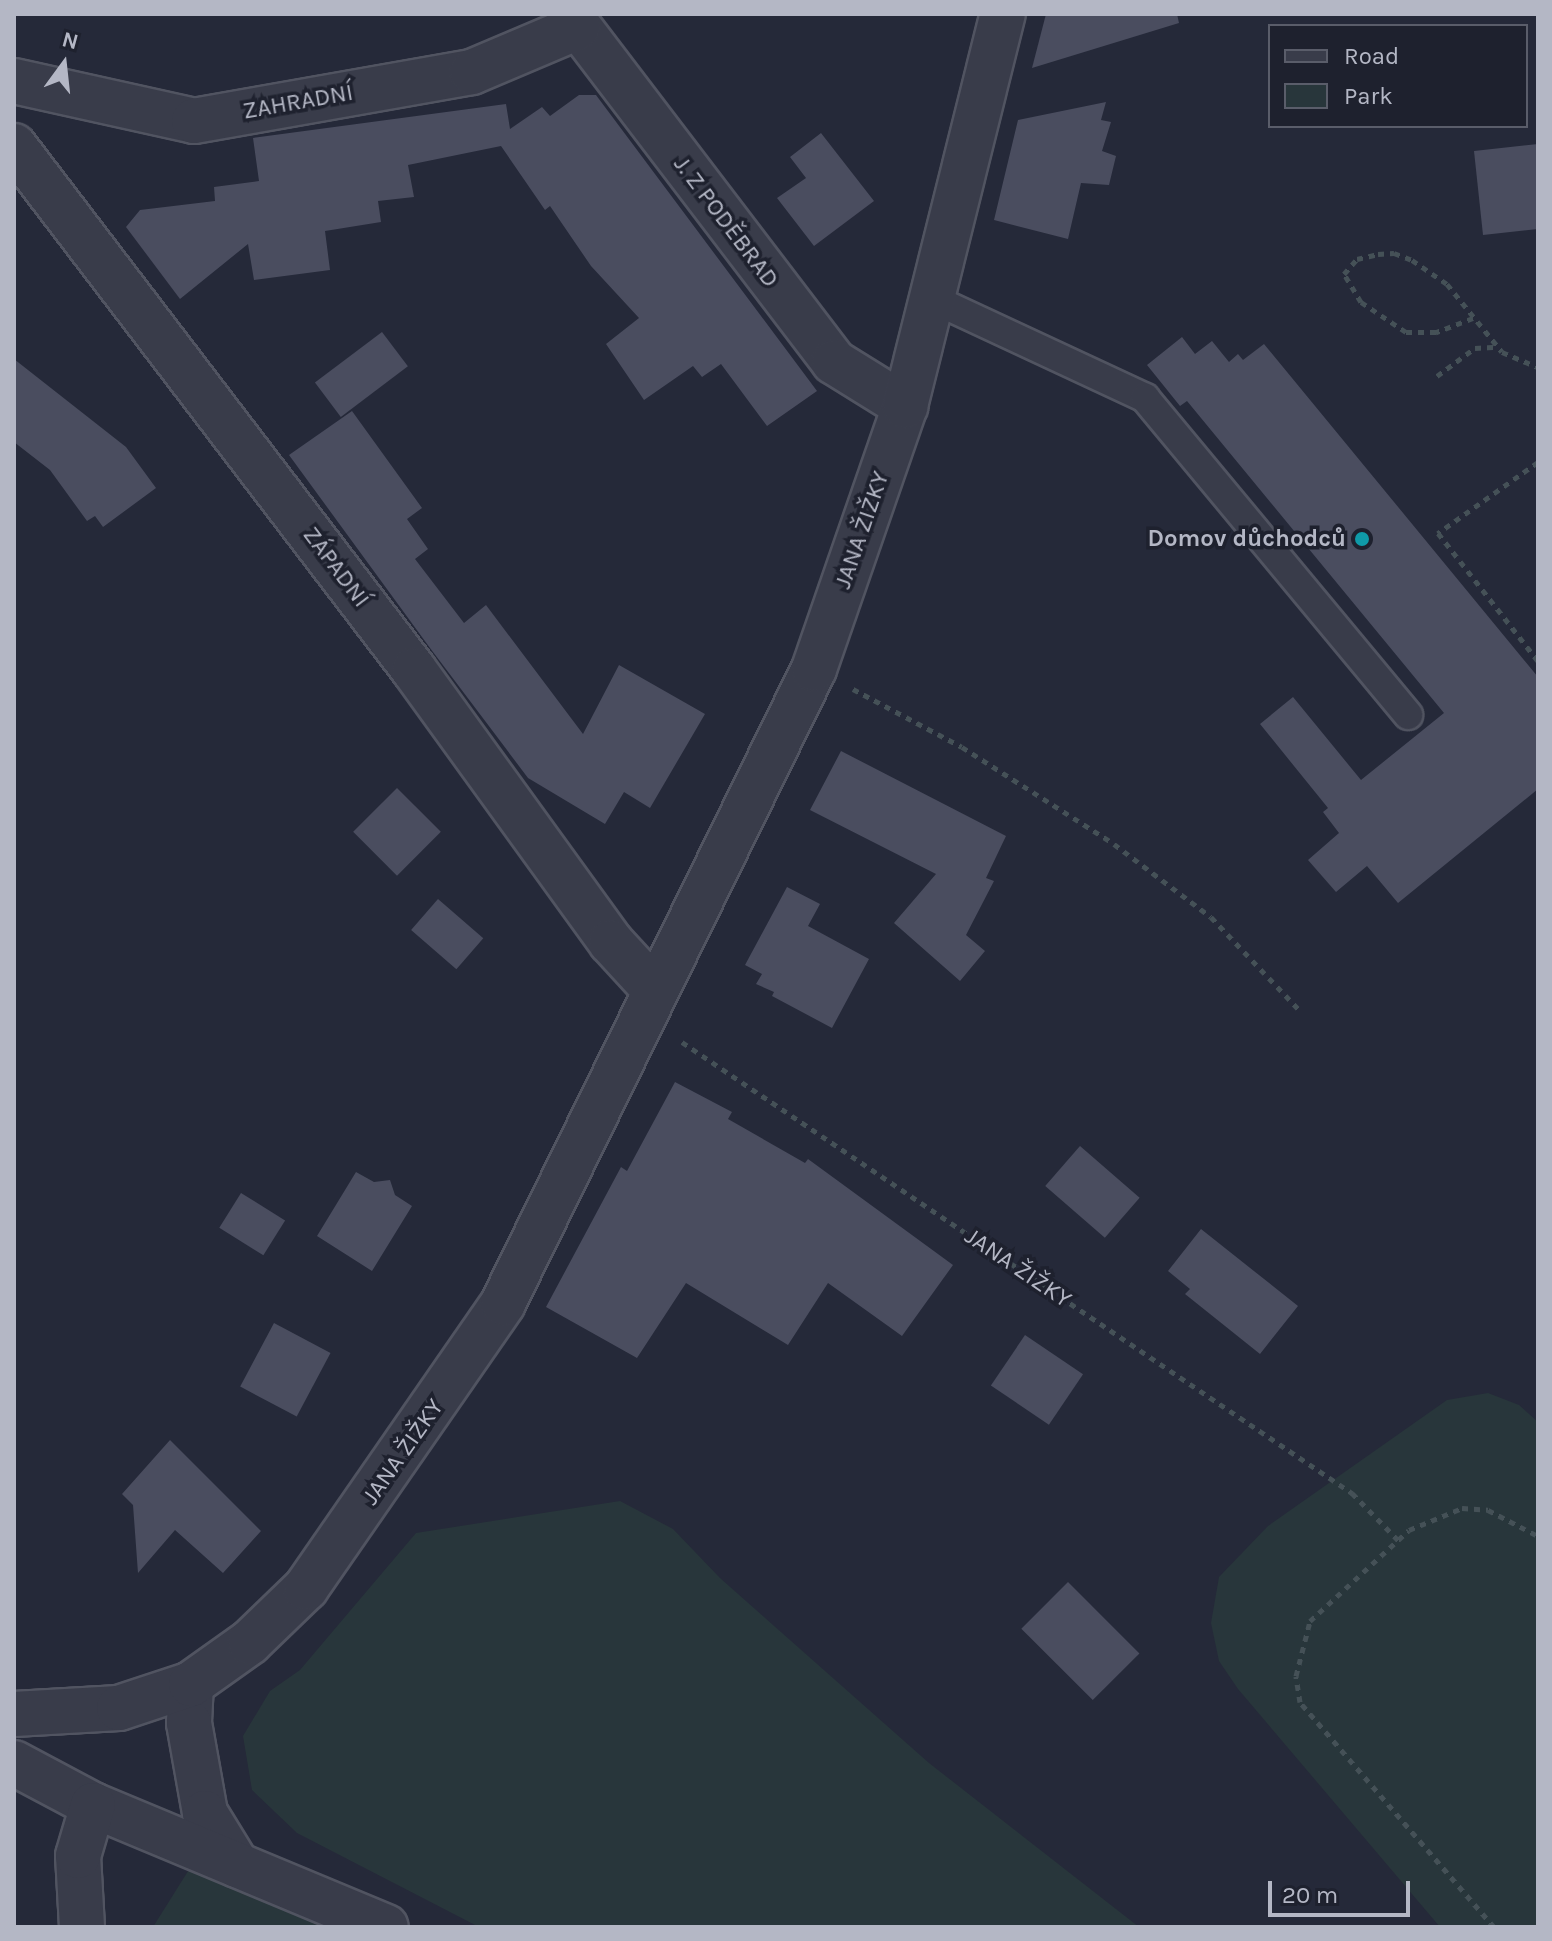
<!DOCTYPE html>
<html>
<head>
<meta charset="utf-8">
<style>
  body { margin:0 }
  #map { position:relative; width:1552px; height:1941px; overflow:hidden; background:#252939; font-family:Karla,sans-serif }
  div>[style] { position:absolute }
  .green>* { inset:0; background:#28363b }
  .building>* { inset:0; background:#4a4d5f; transform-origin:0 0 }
  .path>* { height:5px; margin-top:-2.5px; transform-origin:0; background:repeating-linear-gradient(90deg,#455157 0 6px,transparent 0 12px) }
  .roads { filter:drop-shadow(2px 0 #515461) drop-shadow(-2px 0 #515461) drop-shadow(0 2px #515461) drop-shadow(0 -2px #515461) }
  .service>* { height:28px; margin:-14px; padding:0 14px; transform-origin:14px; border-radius:14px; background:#393c4a }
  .minor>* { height:44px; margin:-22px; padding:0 22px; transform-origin:22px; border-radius:22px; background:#393c4a }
  .dots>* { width:22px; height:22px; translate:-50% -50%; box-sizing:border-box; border:4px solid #1e212e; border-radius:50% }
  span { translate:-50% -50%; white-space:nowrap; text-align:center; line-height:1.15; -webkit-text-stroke:7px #1e212e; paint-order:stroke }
  .street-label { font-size:24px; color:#b4b7c5 }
  .poi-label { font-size:24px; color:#b4b7c5; font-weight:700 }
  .right { translate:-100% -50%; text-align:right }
  .frame { position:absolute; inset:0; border:16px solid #b4b7c5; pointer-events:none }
  .legend { position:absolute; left:1268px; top:24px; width:260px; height:104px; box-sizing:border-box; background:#1e212e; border:2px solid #5a5d6a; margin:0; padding:10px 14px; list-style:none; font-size:24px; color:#b4b7c5 }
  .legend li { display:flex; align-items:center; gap:16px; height:40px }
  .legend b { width:40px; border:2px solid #5a5d6a }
  .north { position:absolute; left:24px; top:24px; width:80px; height:80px; -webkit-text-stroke:6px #1e212e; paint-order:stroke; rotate:15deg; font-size:22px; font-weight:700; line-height:32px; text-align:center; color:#b4b7c5 }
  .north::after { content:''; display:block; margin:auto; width:28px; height:36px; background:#b4b7c5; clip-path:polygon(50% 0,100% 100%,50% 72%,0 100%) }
  .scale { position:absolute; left:1268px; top:1881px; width:142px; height:36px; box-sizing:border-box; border:4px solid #b4b7c5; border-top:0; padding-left:10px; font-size:24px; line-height:28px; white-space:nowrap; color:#b4b7c5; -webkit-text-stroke:6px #1e212e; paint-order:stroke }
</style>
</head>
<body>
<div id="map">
  <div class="green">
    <i style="clip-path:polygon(1488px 1393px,1519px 1405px,1538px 1422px,1538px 1927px,1440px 1927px,1238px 1689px,1219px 1661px,1211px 1623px,1219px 1577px,1268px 1526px,1447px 1400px)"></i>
    <i style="clip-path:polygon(620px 1501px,673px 1529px,720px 1578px,929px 1763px,1139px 1927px,479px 1927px,297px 1833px,252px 1790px,243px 1736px,270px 1691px,300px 1670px,416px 1533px)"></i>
    <i style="clip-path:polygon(195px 1860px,338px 1927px,153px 1927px)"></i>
  </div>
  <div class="building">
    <i style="clip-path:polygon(1046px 14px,1177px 14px,1179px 23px,1032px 68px)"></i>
    <i style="clip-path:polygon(579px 95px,596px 95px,817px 391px,767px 426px,721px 364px,702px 377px,693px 366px,644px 400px,606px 344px,639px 318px,591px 266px,550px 206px,545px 210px,501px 146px,408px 165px,414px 197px,378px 201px,381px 222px,325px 231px,330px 270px,254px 280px,248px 244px,180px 299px,126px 227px,140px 210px,215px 201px,214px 187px,259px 181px,253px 138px,506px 104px,510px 129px,542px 107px,550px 116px)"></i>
    <i style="clip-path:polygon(1106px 102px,1101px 120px,1111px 122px,1102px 151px,1116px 156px,1109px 185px,1081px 183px,1068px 239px,994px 220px,1018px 120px)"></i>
    <i style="clip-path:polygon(821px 133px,874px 201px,814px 246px,777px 198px,806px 178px,790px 157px)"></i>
    <i style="clip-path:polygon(1538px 144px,1538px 229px,1483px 235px,1474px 151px)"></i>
    <i style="left:382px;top:332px;width:43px;height:84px;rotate:53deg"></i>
    <i style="clip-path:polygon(1182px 337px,1195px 354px,1212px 341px,1229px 362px,1238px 354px,1243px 360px,1264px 344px,1538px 677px,1538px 789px,1398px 903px,1367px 866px,1336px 892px,1308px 860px,1339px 833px,1323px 812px,1328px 808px,1260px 724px,1293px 697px,1361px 780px,1444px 713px,1187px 401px,1180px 406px,1147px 365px)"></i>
    <i style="clip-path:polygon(14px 359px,126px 447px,156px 488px,103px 527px,95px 516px,87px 521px,50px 470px,14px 442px)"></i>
    <i style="clip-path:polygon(352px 411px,422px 508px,407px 519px,428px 549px,415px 559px,464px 623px,486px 605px,583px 734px,619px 665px,705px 714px,650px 808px,624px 792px,605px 824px,528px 778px,430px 648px,289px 455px)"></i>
    <i style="clip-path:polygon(841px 751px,1006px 836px,986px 878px,994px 881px,966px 935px,985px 951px,960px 981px,894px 923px,936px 874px,810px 810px)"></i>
    <i style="left:397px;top:788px;width:62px;height:62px;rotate:45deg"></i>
    <i style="clip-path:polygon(787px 887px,820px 904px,808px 926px,869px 959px,832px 1028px,772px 996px,774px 992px,756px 984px,762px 974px,745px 965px)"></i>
    <i style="left:438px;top:899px;width:60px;height:41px;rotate:41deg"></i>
    <i style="clip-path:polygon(675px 1082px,732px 1112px,728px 1119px,805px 1163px,808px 1159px,953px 1265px,902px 1336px,828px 1283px,788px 1345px,686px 1283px,637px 1358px,546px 1307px,621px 1167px,627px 1171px)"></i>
    <i style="left:1080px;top:1146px;width:79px;height:53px;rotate:41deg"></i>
    <i style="clip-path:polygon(356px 1172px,374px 1182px,390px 1180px,395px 1195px,412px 1206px,372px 1271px,317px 1236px)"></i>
    <i style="left:241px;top:1193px;width:52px;height:41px;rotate:32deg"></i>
    <i style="clip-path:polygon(1201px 1229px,1298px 1306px,1260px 1354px,1185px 1294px,1190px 1289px,1168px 1271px)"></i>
    <i style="left:274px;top:1323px;width:64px;height:72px;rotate:28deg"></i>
    <i style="left:1025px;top:1335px;width:70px;height:61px;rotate:34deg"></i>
    <i style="clip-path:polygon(170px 1440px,261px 1531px,223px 1573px,175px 1530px,138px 1573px,133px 1505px,122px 1494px)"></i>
    <i style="left:1068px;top:1582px;width:101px;height:66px;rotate:45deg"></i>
  </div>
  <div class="path">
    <i style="left:1473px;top:318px;width:40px;rotate:159deg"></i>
    <i style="left:1436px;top:332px;width:30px;rotate:180deg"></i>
    <i style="left:1406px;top:332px;width:54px;rotate:-146.3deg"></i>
    <i style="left:1361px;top:302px;width:33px;rotate:-121deg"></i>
    <i style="left:1344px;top:274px;width:20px;rotate:-49deg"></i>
    <i style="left:1357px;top:259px;width:22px;rotate:-13deg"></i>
    <i style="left:1378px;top:254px;width:16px;rotate:-4deg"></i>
    <i style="left:1394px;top:253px;width:19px;rotate:21deg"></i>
    <i style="left:1412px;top:260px;width:42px;rotate:34.4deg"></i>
    <i style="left:1447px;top:284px;width:87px;rotate:51deg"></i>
    <i style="left:1502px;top:352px;width:39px;rotate:23deg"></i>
    <i style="left:1437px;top:376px;width:47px;rotate:-36.4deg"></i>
    <i style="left:1475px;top:348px;width:22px;rotate:-3deg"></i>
    <i style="left:1538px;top:462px;width:123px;rotate:144.6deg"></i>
    <i style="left:1438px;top:533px;width:162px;rotate:52deg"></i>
    <i style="left:853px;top:689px;width:123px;rotate:28deg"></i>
    <i style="left:962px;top:747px;width:180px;rotate:32.5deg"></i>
    <i style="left:1114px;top:844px;width:121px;rotate:37deg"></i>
    <i style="left:1211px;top:917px;width:131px;rotate:46.5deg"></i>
    <i style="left:682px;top:1042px;width:808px;rotate:33.95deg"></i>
    <i style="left:1352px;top:1493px;width:66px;rotate:45.6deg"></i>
    <i style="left:1494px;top:1927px;width:297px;rotate:-130.8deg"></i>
    <i style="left:1300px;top:1702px;width:26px;rotate:-99deg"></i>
    <i style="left:1296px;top:1676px;width:57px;rotate:-75.7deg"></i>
    <i style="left:1310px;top:1621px;width:134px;rotate:-42.6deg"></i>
    <i style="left:1409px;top:1530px;width:57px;rotate:-22.5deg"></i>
    <i style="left:1462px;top:1508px;width:26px;rotate:4deg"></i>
    <i style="left:1488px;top:1510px;width:56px;rotate:27.5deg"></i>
  </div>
  <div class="roads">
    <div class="service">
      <i style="left:933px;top:299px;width:234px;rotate:25deg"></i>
      <i style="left:1145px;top:398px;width:412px;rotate:50.3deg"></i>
    </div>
    <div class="minor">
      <i style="left:569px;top:14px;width:437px;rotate:52.7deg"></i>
      <i style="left:834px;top:362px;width:84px;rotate:31.8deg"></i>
      <i style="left:14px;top:81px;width:184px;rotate:12.5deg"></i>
      <i style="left:194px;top:121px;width:282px;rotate:-10deg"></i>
      <i style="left:472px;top:72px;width:115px;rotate:-23deg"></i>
      <i style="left:14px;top:146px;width:659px;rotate:52.64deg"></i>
      <i style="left:414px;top:670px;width:336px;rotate:54.1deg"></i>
      <i style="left:611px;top:942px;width:64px;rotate:47.5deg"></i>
      <i style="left:191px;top:1684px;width:39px;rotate:93deg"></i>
      <i style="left:189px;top:1723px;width:91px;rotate:79.9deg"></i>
      <i style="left:205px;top:1813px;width:61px;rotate:58.4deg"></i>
      <i style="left:14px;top:1714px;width:105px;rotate:-3.3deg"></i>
      <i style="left:119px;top:1708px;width:76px;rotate:-18.4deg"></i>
      <i style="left:191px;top:1684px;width:72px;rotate:-35.4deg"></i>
      <i style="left:250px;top:1642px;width:78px;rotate:-44deg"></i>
      <i style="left:306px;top:1588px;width:346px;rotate:-55.3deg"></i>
      <i style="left:503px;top:1303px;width:706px;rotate:-63.87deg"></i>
      <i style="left:814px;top:669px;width:278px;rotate:-70.9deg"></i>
      <i style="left:905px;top:406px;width:404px;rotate:-76deg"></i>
      <i style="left:14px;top:1763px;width:89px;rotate:28deg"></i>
      <i style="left:93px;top:1805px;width:317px;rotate:22.6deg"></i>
      <i style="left:82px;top:1927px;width:71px;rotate:-93.2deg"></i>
      <i style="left:78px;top:1856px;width:53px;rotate:-73.6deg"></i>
    </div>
  </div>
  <div class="dots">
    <i style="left:1362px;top:539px;background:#0f9aa8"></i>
  </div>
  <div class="street-label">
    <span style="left:298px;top:102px;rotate:-10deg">ZAHRADNÍ</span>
    <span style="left:726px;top:222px;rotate:53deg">J. Z PODĚBRAD</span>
    <span style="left:862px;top:530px;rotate:-71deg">JANA ŽIŽKY</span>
    <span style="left:336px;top:567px;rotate:53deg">ZÁPADNÍ</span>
    <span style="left:1018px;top:1268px;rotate:34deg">JANA ŽIŽKY</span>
    <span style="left:403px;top:1452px;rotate:-55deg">JANA ŽIŽKY</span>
  </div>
  <div class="poi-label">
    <span class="right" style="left:1346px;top:539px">Domov důchodců</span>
  </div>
  <div class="frame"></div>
  <ul class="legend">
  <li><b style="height:10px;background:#393c4a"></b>Road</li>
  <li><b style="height:22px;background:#28363b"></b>Park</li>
  </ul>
  <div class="north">N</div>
  <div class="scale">20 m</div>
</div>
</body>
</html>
